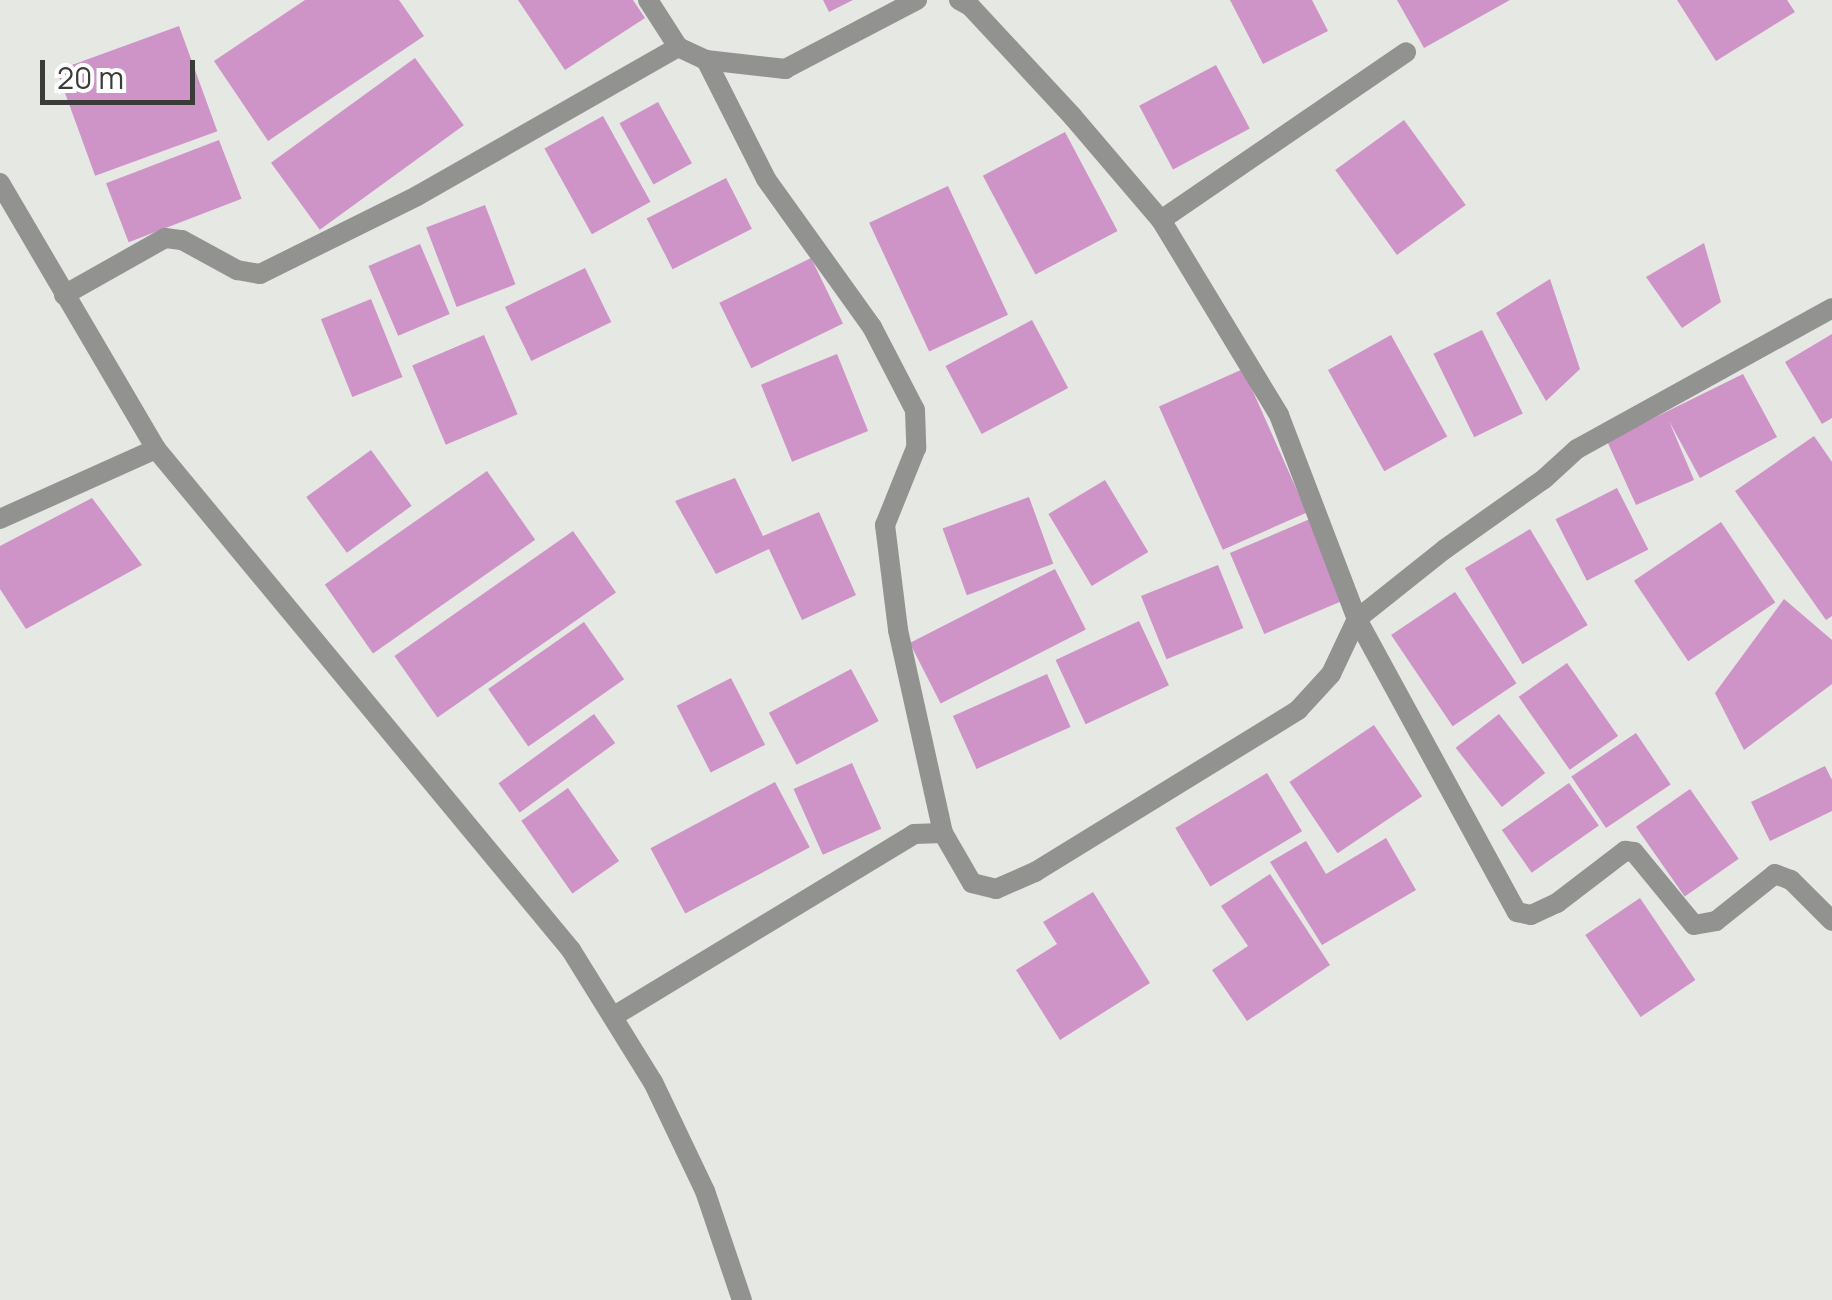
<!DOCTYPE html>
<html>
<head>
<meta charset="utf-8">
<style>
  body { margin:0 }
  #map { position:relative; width:1832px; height:1300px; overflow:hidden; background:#e6e8e4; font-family:Manrope,sans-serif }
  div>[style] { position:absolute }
  .building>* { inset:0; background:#ce93c7; transform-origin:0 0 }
  .minor>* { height:20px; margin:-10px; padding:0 10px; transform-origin:10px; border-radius:10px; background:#929291 }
  .tertiary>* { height:20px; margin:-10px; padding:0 10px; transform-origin:10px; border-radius:10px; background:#929291 }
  span { translate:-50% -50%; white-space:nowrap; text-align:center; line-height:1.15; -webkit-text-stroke:8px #fff; paint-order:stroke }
  .scale { position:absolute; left:40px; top:60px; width:155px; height:45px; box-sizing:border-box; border:5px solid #3b3c3a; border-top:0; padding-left:12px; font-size:30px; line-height:35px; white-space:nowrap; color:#3b3c3a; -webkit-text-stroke:8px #fff; paint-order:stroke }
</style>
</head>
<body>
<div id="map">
  <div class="building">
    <i style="clip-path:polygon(305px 0,399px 0,424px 36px,268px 141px,214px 61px)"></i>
    <i style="clip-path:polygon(518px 0,633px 0,645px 18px,565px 70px)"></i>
    <i style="clip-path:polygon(823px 0,853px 0,829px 12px)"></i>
    <i style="clip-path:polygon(1230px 0,1312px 0,1328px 31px,1263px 64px)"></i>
    <i style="clip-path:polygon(1397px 0,1510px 0,1424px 48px)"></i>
    <i style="clip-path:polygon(1677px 0,1787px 0,1795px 12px,1716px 61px)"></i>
    <i style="left:179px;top:26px;width:112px;height:130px;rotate:70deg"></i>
    <i style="left:415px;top:58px;width:83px;height:178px;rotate:54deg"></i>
    <i style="left:1216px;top:65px;width:72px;height:87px;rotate:62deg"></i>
    <i style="left:658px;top:102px;width:70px;height:44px;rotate:61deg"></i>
    <i style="left:603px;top:116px;width:98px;height:67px;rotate:61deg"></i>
    <i style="left:1404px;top:120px;width:105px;height:85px;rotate:54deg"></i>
    <i style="left:1065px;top:132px;width:112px;height:93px;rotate:62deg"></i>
    <i style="left:219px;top:140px;width:63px;height:121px;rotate:69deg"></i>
    <i style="left:726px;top:178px;width:57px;height:89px;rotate:63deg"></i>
    <i style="left:948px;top:186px;width:142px;height:87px;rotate:65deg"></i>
    <i style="left:485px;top:205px;width:85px;height:63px;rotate:69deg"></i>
    <i style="clip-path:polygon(1704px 243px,1721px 302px,1682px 328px,1646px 277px)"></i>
    <i style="left:420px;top:244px;width:76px;height:56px;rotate:67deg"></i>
    <i style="left:811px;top:258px;width:73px;height:102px;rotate:64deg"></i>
    <i style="left:585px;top:268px;width:60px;height:89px;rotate:64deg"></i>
    <i style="clip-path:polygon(1550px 279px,1580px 369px,1546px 401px,1496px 313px)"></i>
    <i style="left:371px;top:299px;width:84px;height:54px;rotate:68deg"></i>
    <i style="left:1032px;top:320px;width:77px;height:98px;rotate:62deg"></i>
    <i style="left:1482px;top:330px;width:93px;height:54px;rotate:64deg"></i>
    <i style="clip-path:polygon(1832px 334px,1832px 418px,1822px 424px,1785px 362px)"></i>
    <i style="left:484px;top:335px;width:86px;height:78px;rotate:67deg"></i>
    <i style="left:1391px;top:335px;width:116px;height:72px;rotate:61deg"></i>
    <i style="left:837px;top:354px;width:83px;height:82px;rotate:68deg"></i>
    <i style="left:1243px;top:369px;width:157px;height:92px;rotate:66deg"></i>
    <i style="clip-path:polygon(1743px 374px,1777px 437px,1700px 478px,1669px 421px,1694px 480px,1636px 505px,1607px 441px)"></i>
    <i style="clip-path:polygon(1814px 436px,1832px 462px,1832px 616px,1826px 620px,1735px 491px)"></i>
    <i style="left:371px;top:450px;width:69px;height:80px;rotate:54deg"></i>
    <i style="left:487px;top:471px;width:84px;height:198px;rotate:55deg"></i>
    <i style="clip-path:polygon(735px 478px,763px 536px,819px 512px,856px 595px,802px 620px,769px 549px,716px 574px,675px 501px)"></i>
    <i style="left:1105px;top:480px;width:84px;height:66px;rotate:59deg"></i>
    <i style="left:1617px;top:488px;width:69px;height:69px;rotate:63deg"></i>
    <i style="left:1029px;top:497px;width:71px;height:92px;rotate:70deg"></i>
    <i style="clip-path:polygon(92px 498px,142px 565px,26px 629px,0 589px,0 546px)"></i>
    <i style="left:1310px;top:519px;width:88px;height:87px;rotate:67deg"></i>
    <i style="left:1721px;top:522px;width:97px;height:105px;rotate:56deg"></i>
    <i style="left:1530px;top:529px;width:112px;height:76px;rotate:59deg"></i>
    <i style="left:573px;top:531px;width:75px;height:218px;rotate:55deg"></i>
    <i style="left:1218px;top:565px;width:68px;height:83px;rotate:68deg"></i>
    <i style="left:1055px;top:569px;width:68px;height:163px;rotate:63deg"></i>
    <i style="left:1455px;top:592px;width:110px;height:77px;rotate:56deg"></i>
    <i style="clip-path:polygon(1784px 599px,1832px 640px,1832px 684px,1744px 750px,1715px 693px)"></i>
    <i style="left:1139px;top:621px;width:71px;height:92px;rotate:65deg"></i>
    <i style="left:584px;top:622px;width:70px;height:117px;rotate:55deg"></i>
    <i style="left:1567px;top:663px;width:89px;height:59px;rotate:55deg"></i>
    <i style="left:851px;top:669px;width:59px;height:93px;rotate:62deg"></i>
    <i style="left:1047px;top:674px;width:58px;height:103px;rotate:66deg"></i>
    <i style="left:731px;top:678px;width:75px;height:61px;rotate:63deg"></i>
    <i style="left:594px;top:714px;width:36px;height:118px;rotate:54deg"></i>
    <i style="left:1499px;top:714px;width:75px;height:55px;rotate:52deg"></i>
    <i style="left:1374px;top:725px;width:86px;height:102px;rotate:56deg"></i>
    <i style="left:1636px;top:733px;width:62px;height:78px;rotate:56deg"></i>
    <i style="left:852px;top:763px;width:72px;height:64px;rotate:66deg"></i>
    <i style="clip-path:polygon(1825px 766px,1832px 780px,1832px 811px,1770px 841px,1751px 802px)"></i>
    <i style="left:1267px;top:773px;width:68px;height:107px;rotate:59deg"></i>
    <i style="left:775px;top:782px;width:74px;height:141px;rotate:62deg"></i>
    <i style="left:1569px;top:783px;width:52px;height:82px;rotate:55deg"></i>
    <i style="left:568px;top:788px;width:89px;height:57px;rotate:55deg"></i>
    <i style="left:1690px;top:789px;width:85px;height:66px;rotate:55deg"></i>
    <i style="clip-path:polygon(1386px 838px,1416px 890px,1322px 945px,1270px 862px,1306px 841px,1326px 874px)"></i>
    <i style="clip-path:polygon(1270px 874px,1330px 965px,1247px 1021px,1212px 970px,1248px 946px,1221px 906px)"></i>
    <i style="clip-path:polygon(1093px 892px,1150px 983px,1060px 1040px,1016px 970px,1057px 944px,1043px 922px)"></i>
    <i style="left:1640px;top:898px;width:99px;height:66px;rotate:56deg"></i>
  </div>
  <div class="minor">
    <i style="left:648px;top:0;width:56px;rotate:57.4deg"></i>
    <i style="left:678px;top:47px;width:31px;rotate:25deg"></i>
    <i style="left:706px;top:60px;width:80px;rotate:6.5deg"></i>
    <i style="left:785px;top:69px;width:149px;rotate:-27.6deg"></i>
    <i style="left:959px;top:0;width:13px;rotate:29deg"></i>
    <i style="left:970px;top:6px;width:151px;rotate:47.1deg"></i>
    <i style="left:1073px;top:117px;width:135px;rotate:49.5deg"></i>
    <i style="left:1161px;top:220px;width:228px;rotate:58.8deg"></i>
    <i style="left:1279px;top:415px;width:218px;rotate:69.1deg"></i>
    <i style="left:1357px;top:619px;width:334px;rotate:61.4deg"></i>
    <i style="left:1517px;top:912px;width:14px;rotate:12deg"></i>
    <i style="left:1531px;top:915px;width:29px;rotate:-25deg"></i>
    <i style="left:1557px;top:903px;width:86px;rotate:-37.4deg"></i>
    <i style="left:1625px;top:851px;width:9px;rotate:6deg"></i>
    <i style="left:1634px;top:852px;width:94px;rotate:50.6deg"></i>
    <i style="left:1694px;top:925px;width:22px;rotate:-10deg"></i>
    <i style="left:1716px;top:921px;width:75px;rotate:-38.5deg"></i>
    <i style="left:1775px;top:874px;width:17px;rotate:21deg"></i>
    <i style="left:1791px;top:880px;width:58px;rotate:45deg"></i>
    <i style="left:706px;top:60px;width:133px;rotate:63.2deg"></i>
    <i style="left:766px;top:179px;width:182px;rotate:54.4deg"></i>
    <i style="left:872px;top:327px;width:93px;rotate:62.6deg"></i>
    <i style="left:915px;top:410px;width:38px;rotate:88deg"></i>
    <i style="left:916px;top:448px;width:83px;rotate:111.9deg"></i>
    <i style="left:885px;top:525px;width:106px;rotate:82.9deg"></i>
    <i style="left:898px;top:630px;width:208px;rotate:77.5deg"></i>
    <i style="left:1161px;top:220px;width:297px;rotate:-34.4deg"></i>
    <i style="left:64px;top:295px;width:116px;rotate:-29.4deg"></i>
    <i style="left:165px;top:238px;width:17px;rotate:7deg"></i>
    <i style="left:182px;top:240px;width:63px;rotate:28.6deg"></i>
    <i style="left:237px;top:270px;width:23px;rotate:10deg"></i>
    <i style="left:260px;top:274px;width:175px;rotate:-26.4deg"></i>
    <i style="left:417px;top:196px;width:301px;rotate:-29.7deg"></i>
    <i style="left:0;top:519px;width:171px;rotate:-24.2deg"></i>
    <i style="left:614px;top:1016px;width:351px;rotate:-31.2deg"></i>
    <i style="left:914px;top:834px;width:29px;rotate:-2deg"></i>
    <i style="left:943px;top:833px;width:58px;rotate:59.9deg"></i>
    <i style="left:972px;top:883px;width:25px;rotate:14deg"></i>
    <i style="left:996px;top:889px;width:43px;rotate:-23.6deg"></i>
    <i style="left:1035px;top:872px;width:309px;rotate:-31.6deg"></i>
    <i style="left:1298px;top:710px;width:49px;rotate:-47.5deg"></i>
    <i style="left:1331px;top:674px;width:61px;rotate:-64.7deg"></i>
    <i style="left:1357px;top:619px;width:112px;rotate:-38.5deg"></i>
    <i style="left:1445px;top:549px;width:121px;rotate:-35.3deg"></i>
    <i style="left:1544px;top:479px;width:45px;rotate:-42.3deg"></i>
    <i style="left:1577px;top:449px;width:291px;rotate:-28.9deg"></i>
  </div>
  <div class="tertiary">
    <i style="left:0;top:183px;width:308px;rotate:59.6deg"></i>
    <i style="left:156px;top:449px;width:651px;rotate:50.36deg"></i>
    <i style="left:571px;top:950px;width:155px;rotate:58.2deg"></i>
    <i style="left:653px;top:1082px;width:121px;rotate:64.5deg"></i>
    <i style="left:705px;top:1191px;width:115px;rotate:71.3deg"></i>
  </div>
  <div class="scale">20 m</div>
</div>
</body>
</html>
